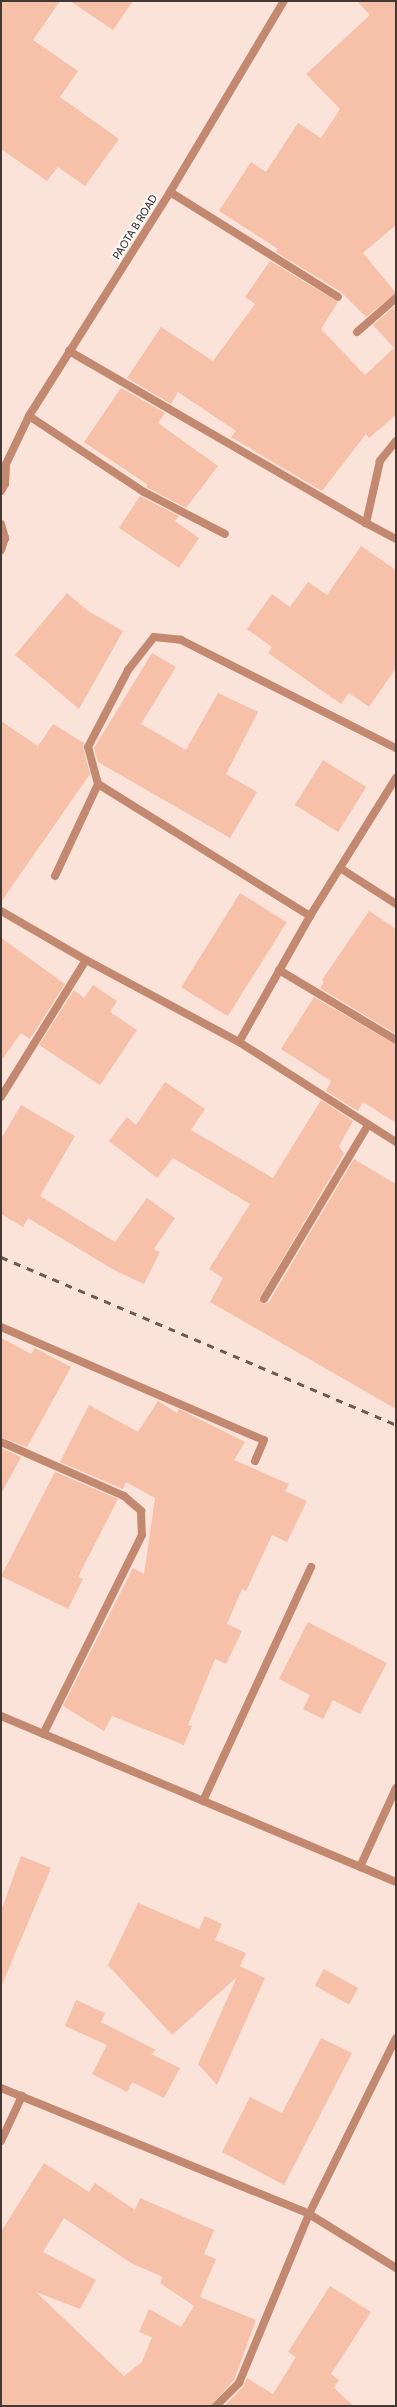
<!DOCTYPE html>
<html>
<head>
<meta charset="utf-8">
<style>
  body { margin:0 }
  #map { position:relative; width:397px; height:2407px; overflow:hidden; background:#fce3d9; font-family:Cabin,sans-serif }
  div>[style] { position:absolute }
  .building>* { inset:0; background:#f6c0a9; transform-origin:0 0 }
  .minor>* { height:8px; margin:-4px; padding:0 4px; transform-origin:4px; border-radius:4px; background:#c38970 }
  .tertiary>* { height:8px; margin:-4px; padding:0 4px; transform-origin:4px; border-radius:4px; background:#c38970 }
  .rail>* { height:3px; margin-top:-1.5px; transform-origin:0; background:repeating-linear-gradient(90deg,#695a54 0 7px,transparent 0 14px) }
  span { translate:-50% -50%; white-space:nowrap; text-align:center; line-height:1.15; -webkit-text-stroke:3.5px #fff; paint-order:stroke }
  .street-label { font-size:11px; color:#443833 }
  .frame { position:absolute; inset:0; border:2px solid #443833; pointer-events:none }
</style>
</head>
<body>
<div id="map">
  <div class="building">
    <i style="clip-path:polygon(1px 1px,60px 1px,33px 40px,78px 71px,60px 97px,119px 139px,85px 186px,58px 167px,47px 181px,1px 149px)"></i>
    <i style="clip-path:polygon(70px 1px,133px 1px,113px 30px)"></i>
    <i style="clip-path:polygon(357px 1px,396px 1px,396px 225px,363px 253px,396px 293px,366px 317px,341px 292px,276px 252px,278px 249px,219px 211px,251px 162px,266px 172px,298px 123px,321px 138px,340px 109px,306px 74px,370px 15px)"></i>
    <i style="clip-path:polygon(270px 261px,338px 302px,321px 329px,365px 375px,394px 348px,373px 325px,396px 305px,396px 415px,369px 438px,366px 434px,322px 491px,231px 437px,236px 431px,178px 392px,171px 404px,127px 378px,161px 327px,213px 361px,255px 304px,245px 297px)"></i>
    <i style="clip-path:polygon(121px 388px,165px 413px,158px 423px,218px 466px,186px 508px,146px 487px,148px 485px,84px 442px)"></i>
    <i style="clip-path:polygon(140px 496px,179px 516px,175px 521px,199px 538px,179px 568px,119px 528px)"></i>
    <i style="clip-path:polygon(361px 546px,396px 570px,396px 668px,369px 707px,349px 693px,341px 704px,268px 653px,272px 647px,247px 629px,272px 594px,290px 607px,308px 582px,327px 595px)"></i>
    <i style="clip-path:polygon(67px 593px,88px 611px,123px 631px,79px 709px,15px 655px)"></i>
    <i style="clip-path:polygon(152px 653px,176px 667px,141px 724px,186px 750px,218px 693px,258px 712px,226px 774px,257px 792px,230px 838px,98px 762px,94px 748px)"></i>
    <i style="clip-path:polygon(1px 721px,38px 746px,53px 724px,84px 743px,83px 748px,90px 774px,1px 902px)"></i>
    <i style="left:323px;top:760px;width:51px;height:53px;rotate:32deg"></i>
    <i style="left:240px;top:893px;width:55px;height:111px;rotate:32deg"></i>
    <i style="clip-path:polygon(369px 911px,396px 929px,396px 1034px,320px 988px,324px 982px,322px 980px)"></i>
    <i style="clip-path:polygon(1px 938px,65px 984px,30px 1039px,21px 1033px,1px 1061px)"></i>
    <i style="clip-path:polygon(93px 985px,117px 1001px,110px 1012px,137px 1030px,100px 1085px,39px 1045px,74px 990px,84px 998px)"></i>
    <i style="clip-path:polygon(314px 997px,396px 1045px,396px 1123px,363px 1102px,358px 1111px,326px 1091px,331px 1081px,281px 1049px)"></i>
    <i style="clip-path:polygon(165px 1082px,205px 1109px,191px 1130px,273px 1178px,321px 1100px,353px 1121px,339px 1146px,344px 1154px,259px 1299px,264px 1304px,269px 1302px,354px 1159px,396px 1184px,396px 1409px,210px 1302px,223px 1278px,209px 1269px,250px 1204px,173px 1158px,157px 1178px,109px 1141px,127px 1117px,136px 1125px)"></i>
    <i style="clip-path:polygon(21px 1105px,75px 1136px,40px 1196px,115px 1242px,147px 1198px,175px 1218px,154px 1249px,160px 1252px,144px 1284px,114px 1270px,28px 1218px,23px 1227px,1px 1214px,1px 1139px)"></i>
    <i style="clip-path:polygon(1px 1338px,31px 1354px,35px 1348px,71px 1367px,27px 1447px,1px 1437px)"></i>
    <i style="clip-path:polygon(158px 1401px,177px 1413px,179px 1409px,245px 1442px,234px 1460px,289px 1484px,285px 1491px,307px 1501px,287px 1542px,272px 1535px,246px 1591px,242px 1589px,227px 1624px,242px 1631px,226px 1664px,215px 1659px,188px 1725px,192px 1726px,184px 1745px,112px 1716px,104px 1731px,63px 1706px,133px 1568px,144px 1574px,155px 1498px,126px 1482px,123px 1489px,60px 1462px,89px 1405px,138px 1432px)"></i>
    <i style="clip-path:polygon(1px 1448px,21px 1457px,1px 1494px)"></i>
    <i style="clip-path:polygon(55px 1472px,118px 1499px,78px 1577px,83px 1579px,68px 1609px,1px 1576px)"></i>
    <i style="clip-path:polygon(308px 1622px,387px 1663px,360px 1714px,333px 1700px,323px 1719px,303px 1709px,310px 1695px,279px 1679px)"></i>
    <i style="clip-path:polygon(21px 1856px,51px 1868px,1px 1987px,1px 1911px)"></i>
    <i style="clip-path:polygon(138px 1903px,199px 1929px,205px 1916px,222px 1924px,215px 1940px,246px 1953px,240px 1966px,265px 1978px,217px 2085px,198px 2064px,237px 1977px,172px 2035px,108px 1965px)"></i>
    <i style="left:324px;top:1969px;width:39px;height:19px;rotate:29deg"></i>
    <i style="clip-path:polygon(76px 2000px,105px 2013px,101px 2022px,156px 2050px,151px 2054px,180px 2068px,164px 2098px,132px 2082px,127px 2092px,92px 2074px,107px 2045px,65px 2026px)"></i>
    <i style="clip-path:polygon(321px 2038px,352px 2053px,284px 2185px,222px 2152px,250px 2097px,282px 2113px)"></i>
    <i style="clip-path:polygon(evenodd,44px 2163px,89px 2192px,95px 2183px,135px 2210px,140px 2198px,214px 2230px,204px 2254px,216px 2259px,200px 2297px,256px 2320px,234px 2380px,211px 2406px,1px 2406px,1px 2232px,44px 2163px,64px 2218px,131px 2263px,163px 2277px,160px 2283px,194px 2306px,181px 2327px,149px 2309px,139px 2332px,152px 2337px,142px 2362px,124px 2376px,36px 2292px,80px 2309px,96px 2280px,43px 2252px,64px 2218px)"></i>
    <i style="clip-path:polygon(330px 2286px,371px 2312px,331px 2374px,339px 2380px,334px 2388px,354px 2406px,224px 2406px,243px 2387px,247px 2378px,273px 2394px,296px 2357px,288px 2352px)"></i>
  </div>
  <div class="minor">
    <i style="left:170px;top:192px;width:198px;rotate:32deg"></i>
    <i style="left:357px;top:332px;width:52px;rotate:-41.1deg"></i>
    <i style="left:69px;top:351px;width:343px;rotate:30.1deg"></i>
    <i style="left:29px;top:416px;width:138px;rotate:33.5deg"></i>
    <i style="left:144px;top:492px;width:91px;rotate:27.4deg"></i>
    <i style="left:396px;top:441px;width:26px;rotate:129deg"></i>
    <i style="left:380px;top:461px;width:64px;rotate:102.7deg"></i>
    <i style="left:366px;top:523px;width:34px;rotate:28deg"></i>
    <i style="left:1px;top:524px;width:15px;rotate:74deg"></i>
    <i style="left:5px;top:538px;width:13px;rotate:108deg"></i>
    <i style="left:98px;top:784px;width:250px;rotate:31.9deg"></i>
    <i style="left:340px;top:868px;width:67px;rotate:32.7deg"></i>
    <i style="left:55px;top:876px;width:102px;rotate:-64.9deg"></i>
    <i style="left:98px;top:784px;width:38px;rotate:-105deg"></i>
    <i style="left:88px;top:747px;width:87px;rotate:-62.5deg"></i>
    <i style="left:128px;top:670px;width:42px;rotate:-51.8deg"></i>
    <i style="left:154px;top:637px;width:27px;rotate:6deg"></i>
    <i style="left:181px;top:640px;width:241px;rotate:26.7deg"></i>
    <i style="left:1px;top:911px;width:98px;rotate:30deg"></i>
    <i style="left:86px;top:960px;width:174px;rotate:28.2deg"></i>
    <i style="left:239px;top:1042px;width:186px;rotate:32.5deg"></i>
    <i style="left:279px;top:970px;width:136px;rotate:30.9deg"></i>
    <i style="left:239px;top:1042px;width:145px;rotate:-60.6deg"></i>
    <i style="left:310px;top:916px;width:163px;rotate:-58.1deg"></i>
    <i style="left:1px;top:1097px;width:161px;rotate:-58.2deg"></i>
    <i style="left:264px;top:1299px;width:203px;rotate:-59.1deg"></i>
    <i style="left:1px;top:1327px;width:286px;rotate:23.3deg"></i>
    <i style="left:264px;top:1440px;width:23px;rotate:113deg"></i>
    <i style="left:1px;top:1442px;width:134px;rotate:23.7deg"></i>
    <i style="left:124px;top:1496px;width:23px;rotate:41deg"></i>
    <i style="left:141px;top:1511px;width:24px;rotate:88deg"></i>
    <i style="left:142px;top:1535px;width:222px;rotate:116.4deg"></i>
    <i style="left:1px;top:1716px;width:428px;rotate:22.8deg"></i>
    <i style="left:203px;top:1801px;width:258px;rotate:-65.2deg"></i>
    <i style="left:360px;top:1867px;width:87px;rotate:-65.5deg"></i>
    <i style="left:1px;top:2088px;width:333px;rotate:22.2deg"></i>
    <i style="left:309px;top:2214px;width:102px;rotate:31.8deg"></i>
    <i style="left:1px;top:2141px;width:50px;rotate:-65deg"></i>
    <i style="left:216px;top:2406px;width:33px;rotate:-45deg"></i>
    <i style="left:239px;top:2383px;width:183px;rotate:-67.5deg"></i>
    <i style="left:309px;top:2214px;width:196px;rotate:-63.7deg"></i>
  </div>
  <div class="tertiary">
    <i style="left:1px;top:491px;width:8px;rotate:-60deg"></i>
    <i style="left:5px;top:484px;width:20px;rotate:-87deg"></i>
    <i style="left:6px;top:464px;width:53px;rotate:-64.4deg"></i>
    <i style="left:29px;top:416px;width:265px;rotate:-57.8deg"></i>
    <i style="left:170px;top:192px;width:222px;rotate:-59.2deg"></i>
  </div>
  <div class="rail">
    <i style="left:1px;top:1257px;width:429px;rotate:23deg"></i>
  </div>
  <div class="street-label">
    <span style="left:135px;top:227px;rotate:-58deg">PAOTA B ROAD</span>
  </div>
  <div class="frame"></div>
</div>
</body>
</html>
